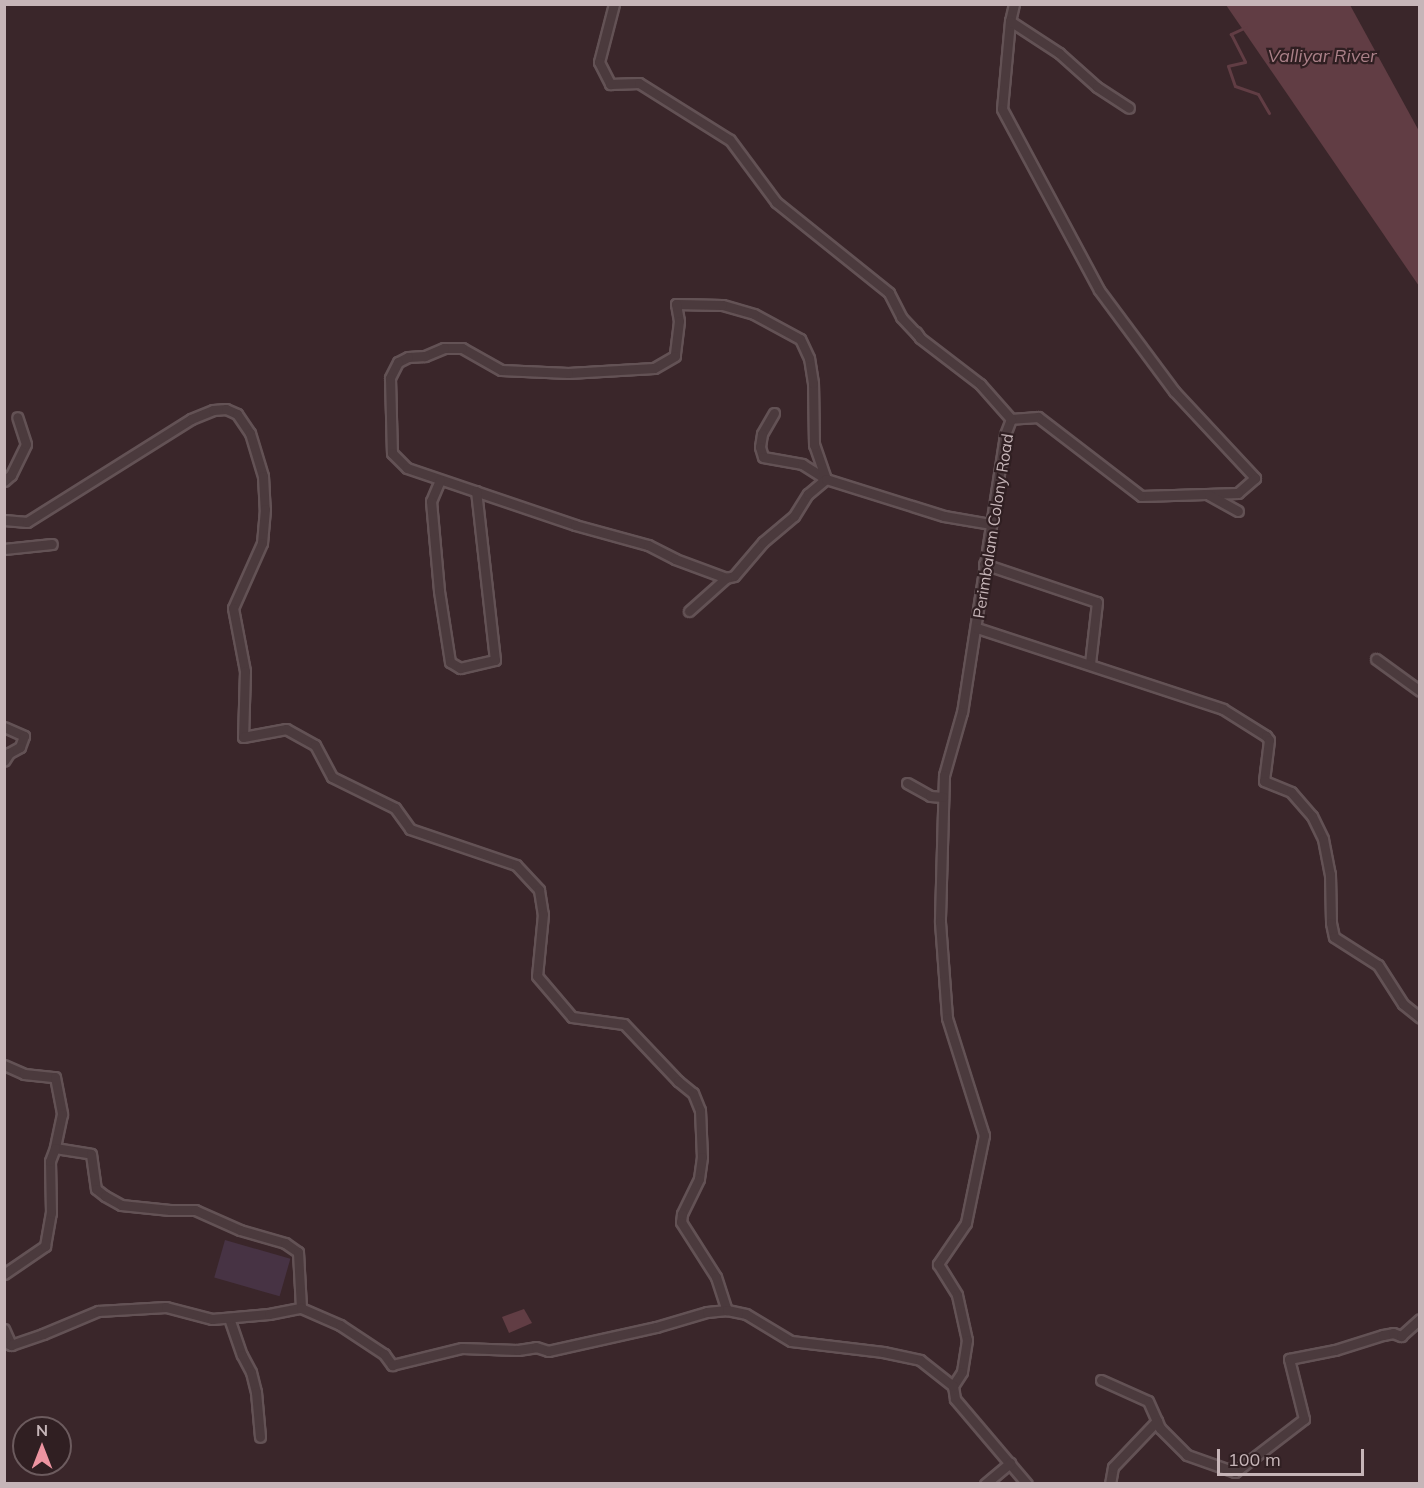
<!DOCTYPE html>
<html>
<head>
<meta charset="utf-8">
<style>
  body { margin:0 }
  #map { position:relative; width:1424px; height:1488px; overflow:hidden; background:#3a262a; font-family:Mulish,sans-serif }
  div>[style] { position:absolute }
  .green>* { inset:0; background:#473344; transform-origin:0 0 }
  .water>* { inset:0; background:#613d44 }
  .stream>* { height:3px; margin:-1.5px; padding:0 1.5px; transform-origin:1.5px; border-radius:1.5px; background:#613d44 }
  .roads { filter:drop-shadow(2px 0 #635255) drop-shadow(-2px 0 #635255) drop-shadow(0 2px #635255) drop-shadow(0 -2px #635255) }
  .street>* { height:9px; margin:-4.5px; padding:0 4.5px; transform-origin:4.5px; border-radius:4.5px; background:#4b3a3d }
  span { translate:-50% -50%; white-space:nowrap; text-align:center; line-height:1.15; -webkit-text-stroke:4.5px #301f22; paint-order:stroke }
  .street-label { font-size:16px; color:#c6b5b8 }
  .water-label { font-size:18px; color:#aa8088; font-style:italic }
  .frame { position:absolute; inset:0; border:6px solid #c6b5b8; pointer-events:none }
  .north { position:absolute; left:12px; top:1416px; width:60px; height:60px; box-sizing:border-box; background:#301f22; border:2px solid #6c5b5e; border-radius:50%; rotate:0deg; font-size:16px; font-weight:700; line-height:24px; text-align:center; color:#c6b5b8 }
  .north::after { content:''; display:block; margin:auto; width:21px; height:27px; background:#ed94a1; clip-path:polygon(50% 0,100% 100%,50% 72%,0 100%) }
  .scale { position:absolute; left:1217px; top:1449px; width:147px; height:27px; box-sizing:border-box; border:3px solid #c6b5b8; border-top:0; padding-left:8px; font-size:18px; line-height:21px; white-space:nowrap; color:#c6b5b8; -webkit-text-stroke:4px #301f22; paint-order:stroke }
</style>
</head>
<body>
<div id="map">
  <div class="green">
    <i style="left:225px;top:1240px;width:68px;height:39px;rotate:16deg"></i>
  </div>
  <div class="water">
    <i style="clip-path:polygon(1226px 5px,1350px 5px,1419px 131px,1419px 286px)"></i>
    <i style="clip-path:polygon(524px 1309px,532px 1323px,509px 1333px,502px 1317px)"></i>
  </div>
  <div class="stream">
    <i style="left:1246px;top:27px;width:17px;rotate:155deg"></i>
    <i style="left:1231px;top:34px;width:31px;rotate:63deg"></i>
    <i style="left:1245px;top:62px;width:17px;rotate:167deg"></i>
    <i style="left:1228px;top:66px;width:21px;rotate:71deg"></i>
    <i style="left:1235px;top:86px;width:24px;rotate:19deg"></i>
    <i style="left:1258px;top:94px;width:22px;rotate:60deg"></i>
  </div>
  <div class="roads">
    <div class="street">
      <i style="left:614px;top:4px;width:60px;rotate:104.5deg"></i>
      <i style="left:599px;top:62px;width:25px;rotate:63deg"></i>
      <i style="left:610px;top:84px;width:29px;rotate:-2deg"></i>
      <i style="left:639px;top:83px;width:107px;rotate:32.1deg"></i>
      <i style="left:730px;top:140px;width:77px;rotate:53.4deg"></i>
      <i style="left:776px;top:202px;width:145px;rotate:38.8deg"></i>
      <i style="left:889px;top:293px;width:27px;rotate:63deg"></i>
      <i style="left:901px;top:317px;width:25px;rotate:47deg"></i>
      <i style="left:1014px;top:4px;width:17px;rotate:103deg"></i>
      <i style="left:1010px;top:21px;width:88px;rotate:95.2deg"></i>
      <i style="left:1002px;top:109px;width:205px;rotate:61.8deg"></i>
      <i style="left:1099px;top:290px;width:126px;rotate:53.4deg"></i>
      <i style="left:1174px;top:391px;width:119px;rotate:47deg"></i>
      <i style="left:1255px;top:478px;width:23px;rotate:139deg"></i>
      <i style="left:1238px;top:493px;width:97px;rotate:178.2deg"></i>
      <i style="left:1141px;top:496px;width:130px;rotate:-142.5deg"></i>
      <i style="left:1038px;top:417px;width:27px;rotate:176deg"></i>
      <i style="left:1011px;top:419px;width:17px;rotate:111deg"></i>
      <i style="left:1005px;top:435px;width:280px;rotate:98.8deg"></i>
      <i style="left:962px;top:712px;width:66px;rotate:105.9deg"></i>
      <i style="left:944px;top:775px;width:147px;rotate:91.6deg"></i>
      <i style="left:940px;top:922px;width:96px;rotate:85.8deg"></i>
      <i style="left:947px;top:1018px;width:123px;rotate:72.5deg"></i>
      <i style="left:984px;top:1135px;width:90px;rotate:101.6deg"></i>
      <i style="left:966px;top:1223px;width:50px;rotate:124.3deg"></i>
      <i style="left:938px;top:1264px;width:36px;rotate:58deg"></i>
      <i style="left:957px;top:1295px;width:46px;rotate:77.5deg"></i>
      <i style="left:967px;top:1340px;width:32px;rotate:99deg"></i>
      <i style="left:962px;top:1372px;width:17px;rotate:123deg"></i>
      <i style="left:953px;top:1386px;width:13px;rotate:81deg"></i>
      <i style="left:955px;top:1399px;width:111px;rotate:49.7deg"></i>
      <i style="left:1010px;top:21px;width:59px;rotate:33.1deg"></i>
      <i style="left:1059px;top:53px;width:51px;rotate:41.8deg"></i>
      <i style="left:1097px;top:87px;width:38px;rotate:33deg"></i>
      <i style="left:916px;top:332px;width:7px;rotate:56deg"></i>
      <i style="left:920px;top:338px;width:76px;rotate:37.5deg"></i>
      <i style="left:980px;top:384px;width:47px;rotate:48.5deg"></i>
      <i style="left:774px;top:413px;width:24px;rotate:120deg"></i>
      <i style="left:762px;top:434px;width:13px;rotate:99deg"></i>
      <i style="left:760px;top:447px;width:10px;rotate:73deg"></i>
      <i style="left:763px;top:457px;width:40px;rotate:10deg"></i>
      <i style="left:802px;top:464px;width:28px;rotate:32deg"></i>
      <i style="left:826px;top:479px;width:36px;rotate:-109deg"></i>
      <i style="left:814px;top:445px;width:62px;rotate:-90.9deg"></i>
      <i style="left:813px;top:383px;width:25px;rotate:-99deg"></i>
      <i style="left:809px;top:358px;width:21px;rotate:-115deg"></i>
      <i style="left:800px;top:339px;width:52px;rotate:-151.5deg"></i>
      <i style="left:754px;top:314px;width:33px;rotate:-164deg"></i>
      <i style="left:722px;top:305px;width:46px;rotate:-178.8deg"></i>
      <i style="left:676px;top:304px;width:17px;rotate:80deg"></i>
      <i style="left:679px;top:321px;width:35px;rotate:97deg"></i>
      <i style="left:675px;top:356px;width:24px;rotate:150deg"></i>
      <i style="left:654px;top:368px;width:86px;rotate:176.7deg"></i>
      <i style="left:568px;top:373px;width:67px;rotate:-177.4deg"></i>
      <i style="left:501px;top:370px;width:45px;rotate:-150.6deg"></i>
      <i style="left:462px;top:348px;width:18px;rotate:180deg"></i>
      <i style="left:444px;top:348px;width:21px;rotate:157deg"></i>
      <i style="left:425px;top:356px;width:17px;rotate:177deg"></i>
      <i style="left:408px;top:357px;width:11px;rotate:153deg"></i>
      <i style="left:398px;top:362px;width:18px;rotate:117deg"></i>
      <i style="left:390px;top:378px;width:75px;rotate:88.5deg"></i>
      <i style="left:392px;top:453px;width:21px;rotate:45deg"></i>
      <i style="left:407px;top:468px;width:177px;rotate:18.7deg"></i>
      <i style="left:575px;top:525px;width:76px;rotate:15.3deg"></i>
      <i style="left:648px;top:545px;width:30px;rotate:27deg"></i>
      <i style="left:675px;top:559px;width:54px;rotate:20.4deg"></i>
      <i style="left:726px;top:578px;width:8px;rotate:-14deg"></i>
      <i style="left:734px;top:576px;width:45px;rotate:-49.5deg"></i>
      <i style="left:763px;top:542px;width:40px;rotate:-40deg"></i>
      <i style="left:794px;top:516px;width:26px;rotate:-58deg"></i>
      <i style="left:808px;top:494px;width:23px;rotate:-40deg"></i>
      <i style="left:826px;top:479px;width:124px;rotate:17.4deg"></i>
      <i style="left:944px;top:516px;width:48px;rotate:9.7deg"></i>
      <i style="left:440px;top:480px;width:23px;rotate:113deg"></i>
      <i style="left:431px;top:501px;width:90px;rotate:84.9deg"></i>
      <i style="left:439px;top:591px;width:72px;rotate:81.2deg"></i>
      <i style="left:450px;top:662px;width:12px;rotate:31deg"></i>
      <i style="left:460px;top:668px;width:36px;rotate:-13deg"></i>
      <i style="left:495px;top:660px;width:170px;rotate:-96.4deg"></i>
      <i style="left:4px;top:481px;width:9px;rotate:-41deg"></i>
      <i style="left:11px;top:475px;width:34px;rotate:-64deg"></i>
      <i style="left:26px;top:444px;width:28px;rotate:-108deg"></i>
      <i style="left:1209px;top:495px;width:33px;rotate:29deg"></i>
      <i style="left:4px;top:520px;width:23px;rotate:5deg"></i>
      <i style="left:27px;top:522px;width:194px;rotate:-32.1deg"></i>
      <i style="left:191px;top:419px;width:24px;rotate:-22deg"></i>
      <i style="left:213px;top:410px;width:13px;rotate:-4deg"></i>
      <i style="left:226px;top:409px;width:12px;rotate:24deg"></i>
      <i style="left:237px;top:414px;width:23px;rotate:56deg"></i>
      <i style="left:250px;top:433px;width:45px;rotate:73.2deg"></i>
      <i style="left:263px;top:476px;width:33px;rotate:87deg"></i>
      <i style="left:265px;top:509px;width:34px;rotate:95deg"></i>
      <i style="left:262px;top:543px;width:71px;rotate:114deg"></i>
      <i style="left:233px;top:608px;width:64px;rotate:79.2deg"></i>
      <i style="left:245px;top:671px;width:66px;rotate:91.7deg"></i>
      <i style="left:243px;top:737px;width:44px;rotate:-10.5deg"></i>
      <i style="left:286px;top:729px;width:33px;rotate:29deg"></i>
      <i style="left:315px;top:745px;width:36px;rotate:62deg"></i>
      <i style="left:332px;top:777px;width:70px;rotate:26.2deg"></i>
      <i style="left:395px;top:808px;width:26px;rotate:54deg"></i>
      <i style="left:410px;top:829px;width:112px;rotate:18.8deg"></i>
      <i style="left:516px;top:865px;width:34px;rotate:47deg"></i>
      <i style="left:539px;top:890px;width:24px;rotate:81deg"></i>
      <i style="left:543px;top:914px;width:62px;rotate:95.5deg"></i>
      <i style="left:537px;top:976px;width:54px;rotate:49.5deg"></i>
      <i style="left:572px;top:1017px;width:52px;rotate:7.7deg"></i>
      <i style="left:624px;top:1024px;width:79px;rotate:46.5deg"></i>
      <i style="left:678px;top:1081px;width:19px;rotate:39deg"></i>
      <i style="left:693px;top:1093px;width:18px;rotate:68deg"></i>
      <i style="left:700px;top:1110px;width:47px;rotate:87.6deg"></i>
      <i style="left:702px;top:1157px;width:22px;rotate:98deg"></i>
      <i style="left:699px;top:1179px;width:39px;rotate:116deg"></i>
      <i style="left:682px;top:1214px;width:8px;rotate:97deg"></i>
      <i style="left:681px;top:1222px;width:65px;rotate:57.5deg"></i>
      <i style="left:716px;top:1277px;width:35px;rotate:72deg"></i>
      <i style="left:4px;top:549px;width:48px;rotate:-5.9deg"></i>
      <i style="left:984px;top:564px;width:119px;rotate:18.6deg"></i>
      <i style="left:1097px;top:602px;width:61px;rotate:96.5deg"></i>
      <i style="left:689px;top:611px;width:50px;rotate:-41.7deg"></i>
      <i style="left:977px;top:628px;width:259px;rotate:18.2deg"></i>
      <i style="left:1223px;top:709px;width:51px;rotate:32.1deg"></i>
      <i style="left:1266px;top:736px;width:5px;rotate:53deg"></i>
      <i style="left:1269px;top:740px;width:41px;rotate:97deg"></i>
      <i style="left:1264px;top:781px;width:29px;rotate:22deg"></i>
      <i style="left:1291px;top:792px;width:32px;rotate:49deg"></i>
      <i style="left:1312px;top:816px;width:25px;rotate:64deg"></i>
      <i style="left:1323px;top:839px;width:36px;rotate:79deg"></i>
      <i style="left:1330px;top:874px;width:49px;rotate:88.8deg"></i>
      <i style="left:1331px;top:923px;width:14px;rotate:78deg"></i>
      <i style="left:1334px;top:937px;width:52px;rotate:32.5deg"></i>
      <i style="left:1378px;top:965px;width:46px;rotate:57.3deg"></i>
      <i style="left:1403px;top:1004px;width:22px;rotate:39deg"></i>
      <i style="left:1376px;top:659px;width:54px;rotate:36deg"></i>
      <i style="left:4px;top:727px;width:22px;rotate:24deg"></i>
      <i style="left:24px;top:736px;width:12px;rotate:110deg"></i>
      <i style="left:20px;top:747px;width:13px;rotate:151deg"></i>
      <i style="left:9px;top:753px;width:9px;rotate:122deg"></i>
      <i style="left:907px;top:783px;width:26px;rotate:29deg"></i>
      <i style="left:930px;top:796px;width:13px;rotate:4deg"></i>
      <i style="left:4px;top:1065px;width:22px;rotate:24deg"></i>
      <i style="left:24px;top:1074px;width:31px;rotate:6deg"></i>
      <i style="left:55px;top:1077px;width:38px;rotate:79deg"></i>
      <i style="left:62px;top:1114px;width:35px;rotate:102deg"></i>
      <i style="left:55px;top:1148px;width:36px;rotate:9deg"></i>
      <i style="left:91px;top:1154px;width:35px;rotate:82deg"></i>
      <i style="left:96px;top:1189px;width:11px;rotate:38deg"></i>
      <i style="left:105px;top:1196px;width:18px;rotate:29deg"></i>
      <i style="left:121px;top:1205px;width:49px;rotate:5.8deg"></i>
      <i style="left:170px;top:1210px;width:25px"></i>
      <i style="left:195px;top:1210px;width:49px;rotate:24deg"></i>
      <i style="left:240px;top:1230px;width:47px;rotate:16.1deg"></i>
      <i style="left:285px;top:1243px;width:16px;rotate:35deg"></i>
      <i style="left:298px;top:1252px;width:56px;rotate:86.9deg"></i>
      <i style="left:4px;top:1274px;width:50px;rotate:-34.3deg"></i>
      <i style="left:45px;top:1246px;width:34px;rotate:-80deg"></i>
      <i style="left:51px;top:1213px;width:52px;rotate:-91.1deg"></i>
      <i style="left:50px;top:1161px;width:14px;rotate:-69deg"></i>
      <i style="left:229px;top:1318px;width:39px;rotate:71deg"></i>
      <i style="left:242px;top:1355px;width:19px;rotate:62deg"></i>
      <i style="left:251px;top:1372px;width:21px;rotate:76deg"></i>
      <i style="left:256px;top:1392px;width:45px;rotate:84.9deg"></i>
      <i style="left:4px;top:1329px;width:17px;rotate:66deg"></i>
      <i style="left:4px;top:1342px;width:8px;rotate:23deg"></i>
      <i style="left:11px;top:1345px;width:34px;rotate:-19deg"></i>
      <i style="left:43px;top:1334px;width:60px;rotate:-22.7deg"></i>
      <i style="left:98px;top:1311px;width:68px;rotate:-3.4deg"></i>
      <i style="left:166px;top:1307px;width:48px;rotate:14.6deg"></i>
      <i style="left:212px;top:1319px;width:57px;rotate:-5deg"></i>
      <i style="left:269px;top:1314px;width:33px;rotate:-11deg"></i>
      <i style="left:301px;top:1308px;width:43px;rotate:23.6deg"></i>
      <i style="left:340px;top:1325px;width:53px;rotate:33.4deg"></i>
      <i style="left:384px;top:1354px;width:14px;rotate:54deg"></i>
      <i style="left:392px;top:1365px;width:72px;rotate:-13.7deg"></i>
      <i style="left:462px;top:1348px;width:56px;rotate:2deg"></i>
      <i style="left:518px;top:1350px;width:18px;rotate:-9deg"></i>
      <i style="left:536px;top:1347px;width:13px;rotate:18deg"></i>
      <i style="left:548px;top:1351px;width:111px;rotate:-12.5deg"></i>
      <i style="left:656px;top:1327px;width:53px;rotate:-16.4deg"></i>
      <i style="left:707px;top:1312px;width:20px;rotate:-6deg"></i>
      <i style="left:727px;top:1310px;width:19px;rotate:12deg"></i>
      <i style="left:746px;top:1314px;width:52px;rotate:31deg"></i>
      <i style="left:791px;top:1341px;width:93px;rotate:6.8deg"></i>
      <i style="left:883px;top:1352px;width:38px;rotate:12deg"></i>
      <i style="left:920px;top:1360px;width:42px;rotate:38.2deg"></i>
      <i style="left:1101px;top:1380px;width:51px;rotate:24.1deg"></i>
      <i style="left:1148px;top:1401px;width:30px;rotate:66deg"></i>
      <i style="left:1160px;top:1428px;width:38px;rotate:45deg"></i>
      <i style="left:1187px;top:1455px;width:51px;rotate:19.5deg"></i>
      <i style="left:1235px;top:1472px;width:87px;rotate:-37.5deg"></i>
      <i style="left:1304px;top:1419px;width:62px;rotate:-104deg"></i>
      <i style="left:1289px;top:1359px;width:47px;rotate:-11.1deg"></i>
      <i style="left:1335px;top:1350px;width:50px;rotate:-17.4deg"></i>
      <i style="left:1383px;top:1335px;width:10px;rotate:-11deg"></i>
      <i style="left:1393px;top:1333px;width:9px;rotate:21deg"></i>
      <i style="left:1401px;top:1336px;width:25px;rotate:-42deg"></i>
      <i style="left:985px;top:1484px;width:33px;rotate:-40deg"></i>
      <i style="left:1110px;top:1484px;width:17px;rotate:-80deg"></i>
      <i style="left:1113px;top:1467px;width:64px;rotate:-46.3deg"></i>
    </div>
  </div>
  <div class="street-label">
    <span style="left:993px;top:526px;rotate:-81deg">Perimbalam Colony Road</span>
  </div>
  <div class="water-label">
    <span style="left:1322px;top:56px">Valliyar River</span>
  </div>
  <div class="frame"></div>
  <div class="north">N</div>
  <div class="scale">100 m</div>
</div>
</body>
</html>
